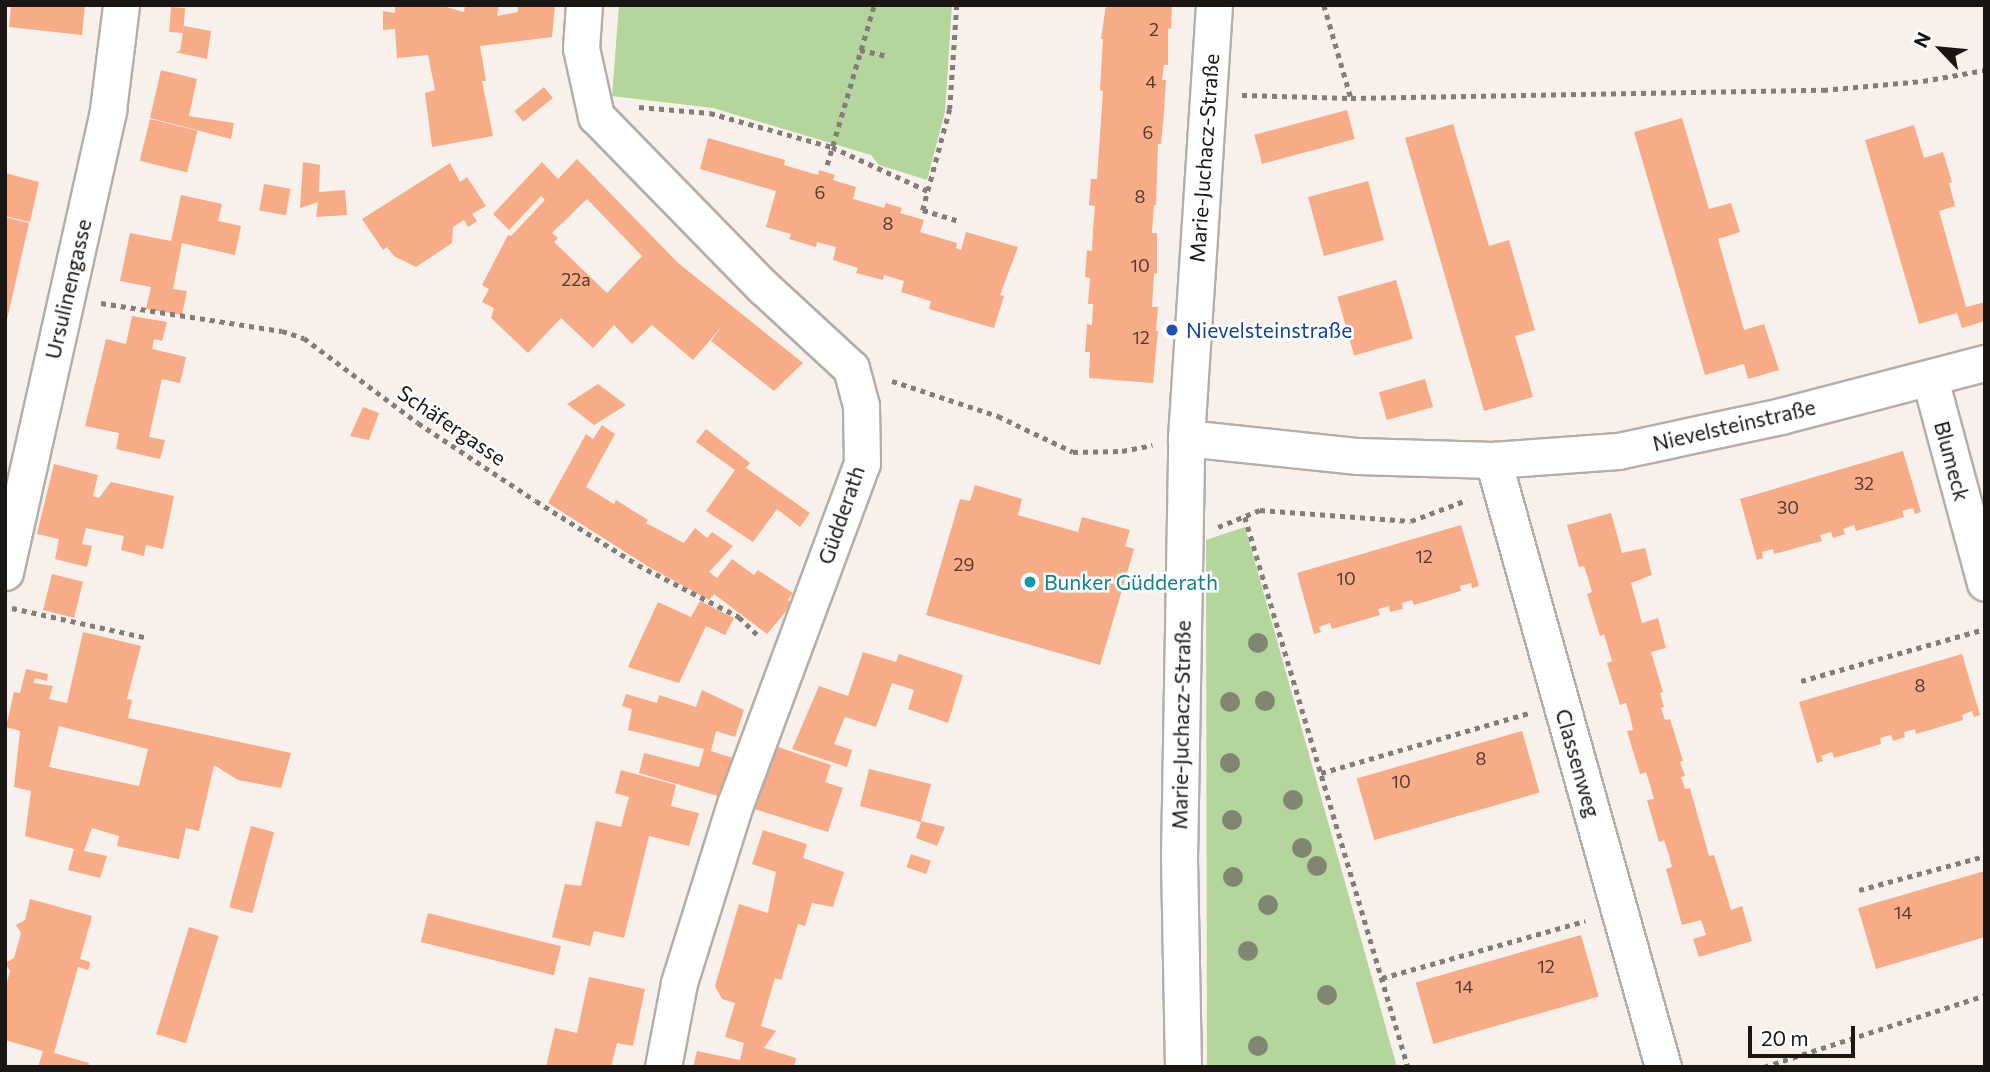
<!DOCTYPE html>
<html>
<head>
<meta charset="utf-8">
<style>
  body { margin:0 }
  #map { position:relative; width:1990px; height:1072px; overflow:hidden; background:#f8f1eb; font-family:Commissioner,sans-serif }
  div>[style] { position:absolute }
  .green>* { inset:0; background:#b4d69c }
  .building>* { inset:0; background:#f7ab86; transform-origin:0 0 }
  .path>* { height:4.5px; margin-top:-2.25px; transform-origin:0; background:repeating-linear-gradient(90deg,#817d79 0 5px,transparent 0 10px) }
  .roads { filter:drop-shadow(2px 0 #b4aea9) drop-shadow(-2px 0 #b4aea9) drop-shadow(0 2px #b4aea9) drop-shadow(0 -2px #b4aea9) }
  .minor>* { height:35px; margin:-17.5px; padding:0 17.5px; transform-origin:17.5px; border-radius:17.5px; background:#fff }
  .trees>* { width:20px; height:20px; margin:-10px; border-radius:50%; background:#808771 }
  .dots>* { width:19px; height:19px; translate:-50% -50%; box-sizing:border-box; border:4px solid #fff; border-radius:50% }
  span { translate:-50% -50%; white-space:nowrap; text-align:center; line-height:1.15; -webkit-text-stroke:5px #fff; paint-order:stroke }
  .number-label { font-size:18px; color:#503b30 }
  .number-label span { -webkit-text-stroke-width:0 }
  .street-label { font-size:21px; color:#191614 }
  .transit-label { font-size:21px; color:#164399 }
  .left { translate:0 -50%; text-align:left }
  .culture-label { font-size:21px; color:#0d838f }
  .frame { position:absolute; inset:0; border:7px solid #191614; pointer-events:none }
  .north { position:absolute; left:1906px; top:14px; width:70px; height:70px; -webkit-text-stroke:5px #fff; paint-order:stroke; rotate:296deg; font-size:19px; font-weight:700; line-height:28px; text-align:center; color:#191614 }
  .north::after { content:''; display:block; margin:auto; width:24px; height:32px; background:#191614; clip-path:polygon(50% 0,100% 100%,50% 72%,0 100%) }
  .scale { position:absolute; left:1748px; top:1026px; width:107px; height:32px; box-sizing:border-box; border:4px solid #191614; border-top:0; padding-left:9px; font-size:21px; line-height:24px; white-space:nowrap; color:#191614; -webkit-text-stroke:5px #fff; paint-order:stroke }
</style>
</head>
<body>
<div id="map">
  <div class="green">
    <i style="clip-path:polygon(619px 5px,952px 5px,945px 112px,927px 180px,879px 165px,871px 155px,713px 108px,612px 96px)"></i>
    <i style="clip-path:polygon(1245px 527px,1397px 1067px,1207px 1067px,1206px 540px)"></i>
  </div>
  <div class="building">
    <i style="clip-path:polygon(11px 5px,85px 5px,82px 35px,9px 27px)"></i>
    <i style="clip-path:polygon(395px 5px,439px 5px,464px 12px,465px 5px,499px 5px,497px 16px,518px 12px,518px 5px,555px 5px,552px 37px,480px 46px,486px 81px,482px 81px,493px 136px,432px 147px,425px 93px,435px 90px,428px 55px,397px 58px,395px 29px,383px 30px,383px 11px,395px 13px)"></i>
    <i style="clip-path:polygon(1106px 5px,1172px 5px,1171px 29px,1168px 28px,1168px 65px,1164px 65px,1162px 80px,1166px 80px,1164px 112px,1161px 144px,1158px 144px,1156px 205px,1154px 205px,1152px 233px,1157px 233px,1157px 274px,1154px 273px,1152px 307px,1158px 307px,1156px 331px,1158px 331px,1153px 383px,1089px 378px,1090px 352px,1085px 352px,1087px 324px,1092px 325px,1093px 304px,1088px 304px,1090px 278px,1085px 277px,1087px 250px,1092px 251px,1093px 229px,1095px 206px,1089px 205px,1091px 179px,1097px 179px,1103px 91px,1100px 90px,1103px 39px,1101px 39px)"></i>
    <i style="left:171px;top:7px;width:14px;height:25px;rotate:4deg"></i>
    <i style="clip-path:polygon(184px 26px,211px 31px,207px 59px,175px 52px,180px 51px)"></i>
    <i style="clip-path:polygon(161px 70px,197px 79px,189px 116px,234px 123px,231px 139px,150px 118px)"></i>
    <i style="left:544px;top:87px;width:14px;height:38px;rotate:51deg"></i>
    <i style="left:1347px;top:110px;width:30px;height:96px;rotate:75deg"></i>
    <i style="clip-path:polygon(1682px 118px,1709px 209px,1731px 203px,1740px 232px,1718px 239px,1744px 330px,1764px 324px,1779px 370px,1748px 379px,1744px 364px,1705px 375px,1634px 132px)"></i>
    <i style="left:150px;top:119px;width:49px;height:43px;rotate:14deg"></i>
    <i style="clip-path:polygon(1453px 124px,1489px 246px,1509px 240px,1535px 330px,1515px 336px,1533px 397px,1484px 411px,1405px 138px)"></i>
    <i style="clip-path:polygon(1914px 125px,1924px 158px,1943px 152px,1952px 182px,1949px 183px,1955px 206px,1939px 211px,1966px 307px,1985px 302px,1985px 321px,1962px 328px,1957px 313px,1919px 324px,1865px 140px)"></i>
    <i style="clip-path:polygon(708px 138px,785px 160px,784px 165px,818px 175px,819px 170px,835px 175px,833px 180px,856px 187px,853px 199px,884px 208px,886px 203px,902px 208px,900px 213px,924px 220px,920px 232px,957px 243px,956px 248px,961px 250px,966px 232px,1018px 247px,1000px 295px,1004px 296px,994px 328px,929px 309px,931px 301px,901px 292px,904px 281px,884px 275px,883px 280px,856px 273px,858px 268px,833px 260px,836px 247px,817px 242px,816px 247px,789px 239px,791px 234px,766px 227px,776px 191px,700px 169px)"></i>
    <i style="clip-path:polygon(evenodd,577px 159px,678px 263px,803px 363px,774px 391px,711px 341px,722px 326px,693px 360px,652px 325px,632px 344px,614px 325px,593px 348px,561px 318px,528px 353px,491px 318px,494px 308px,482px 302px,489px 289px,482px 285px,508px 235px,511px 236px,545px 200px,541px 196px,509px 230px,493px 214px,542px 162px,558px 179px,577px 159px,587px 199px,642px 256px,607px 293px,554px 242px,558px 238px,552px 233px,587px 199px)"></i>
    <i style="clip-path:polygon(303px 162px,320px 165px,319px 192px,345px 190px,347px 215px,316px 217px,318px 202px,300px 208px)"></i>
    <i style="clip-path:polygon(450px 163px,460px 182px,467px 177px,486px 206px,472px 214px,477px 221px,468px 227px,464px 220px,453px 227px,452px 243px,416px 267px,394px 256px,387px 247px,383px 250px,362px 219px)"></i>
    <i style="clip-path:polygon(5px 173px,39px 182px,30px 222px,5px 216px)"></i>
    <i style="left:1368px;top:181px;width:61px;height:62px;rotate:75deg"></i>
    <i style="left:264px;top:184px;width:27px;height:27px;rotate:10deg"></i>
    <i style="clip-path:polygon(181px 195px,222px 204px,218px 221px,241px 226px,235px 255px,182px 243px,173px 289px,187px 291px,182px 315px,146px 309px,151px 287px,120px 281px,130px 233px,171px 241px)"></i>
    <i style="clip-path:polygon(5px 217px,29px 223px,6px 324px,5px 323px)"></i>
    <i style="left:1396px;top:280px;width:61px;height:61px;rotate:74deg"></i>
    <i style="clip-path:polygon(132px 316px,167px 322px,162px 341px,154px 339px,152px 349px,186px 357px,180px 383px,162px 379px,149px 437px,165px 440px,160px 459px,116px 449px,119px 433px,85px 426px,106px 339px,126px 344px)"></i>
    <i style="left:1425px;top:379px;width:29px;height:48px;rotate:74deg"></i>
    <i style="clip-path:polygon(598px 384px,626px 405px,594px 425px,567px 404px)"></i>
    <i style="clip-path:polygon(363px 407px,379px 413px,369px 440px,350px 436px)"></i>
    <i style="clip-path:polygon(602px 425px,615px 434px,586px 487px,614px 504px,616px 500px,648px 520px,646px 523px,684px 543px,695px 528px,707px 538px,712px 532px,733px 546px,709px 572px,717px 578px,732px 559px,754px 575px,758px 570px,793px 593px,788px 600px,793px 603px,767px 634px,714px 594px,709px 600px,649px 567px,548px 503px,586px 434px,593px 439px)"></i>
    <i style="clip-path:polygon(706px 429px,750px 463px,746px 468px,810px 513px,800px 527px,777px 509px,753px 542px,706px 511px,735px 470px,696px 442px)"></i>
    <i style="clip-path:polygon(1903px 451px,1921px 512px,1915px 514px,1913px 508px,1902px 511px,1904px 517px,1856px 531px,1854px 525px,1843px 529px,1845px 534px,1833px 538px,1831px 532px,1820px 535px,1822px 541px,1774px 554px,1773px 549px,1762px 552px,1763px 558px,1757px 560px,1740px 499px)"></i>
    <i style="clip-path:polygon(54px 464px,98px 475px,93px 496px,99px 498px,111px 482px,174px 496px,163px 549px,146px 545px,144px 556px,121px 550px,124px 536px,86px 528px,82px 544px,92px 546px,87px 567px,55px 559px,59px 539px,37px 534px)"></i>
    <i style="clip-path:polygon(975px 485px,1022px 499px,1018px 515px,1078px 532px,1082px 517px,1130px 530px,1125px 546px,1134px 549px,1100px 665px,926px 615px,960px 499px,970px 501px)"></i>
    <i style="clip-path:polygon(1611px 513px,1622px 553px,1645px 548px,1652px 575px,1631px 583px,1642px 623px,1658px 618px,1666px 648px,1651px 652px,1663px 692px,1660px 693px,1664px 707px,1661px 708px,1665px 720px,1670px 719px,1683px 761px,1680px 762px,1685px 776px,1681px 777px,1685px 789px,1690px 788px,1709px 856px,1714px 855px,1731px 910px,1742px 906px,1752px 941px,1699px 957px,1693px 939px,1706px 935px,1701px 920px,1682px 925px,1666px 869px,1672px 867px,1669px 855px,1664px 840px,1659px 842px,1647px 800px,1654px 799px,1650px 785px,1646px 772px,1640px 774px,1627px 731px,1633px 730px,1630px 716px,1626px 703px,1620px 705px,1607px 663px,1612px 661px,1604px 634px,1600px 636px,1587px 594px,1592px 592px,1588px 578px,1584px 566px,1579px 567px,1567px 525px)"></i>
    <i style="clip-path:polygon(1461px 525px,1479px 586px,1472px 588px,1471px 583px,1460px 586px,1461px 591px,1414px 605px,1412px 600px,1402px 603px,1403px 609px,1390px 612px,1389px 606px,1378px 609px,1380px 615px,1332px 629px,1330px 623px,1319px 627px,1321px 632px,1314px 634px,1297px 573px)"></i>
    <i style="left:52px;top:574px;width:32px;height:37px;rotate:14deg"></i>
    <i style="clip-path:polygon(700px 601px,734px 618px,725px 635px,706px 626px,679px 683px,628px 667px,658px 602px,691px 617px)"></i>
    <i style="clip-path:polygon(evenodd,83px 632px,141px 646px,127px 699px,132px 700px,128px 718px,291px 753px,281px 788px,238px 780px,214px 765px,199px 831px,186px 828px,179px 859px,117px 846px,119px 836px,92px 828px,84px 851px,107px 856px,100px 878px,68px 870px,74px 849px,25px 836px,31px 791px,14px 787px,20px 731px,6px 727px,14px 692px,20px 693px,26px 669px,48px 674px,47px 681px,35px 678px,34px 683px,53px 686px,49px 699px,67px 703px,83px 632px,59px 726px,148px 749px,139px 786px,49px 767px,59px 726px)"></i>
    <i style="clip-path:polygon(863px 652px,896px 662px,899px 654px,963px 675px,948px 723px,908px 709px,914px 690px,892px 683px,876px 727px,845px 717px,834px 744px,852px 750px,847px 767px,792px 749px,819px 686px,848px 696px)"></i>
    <i style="clip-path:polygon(1962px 654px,1980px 715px,1974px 717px,1972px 711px,1962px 715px,1963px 720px,1916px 734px,1915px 729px,1904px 732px,1905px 737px,1893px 741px,1891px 735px,1880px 738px,1881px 744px,1834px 758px,1832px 752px,1821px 756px,1823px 761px,1817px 763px,1799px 702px)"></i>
    <i style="clip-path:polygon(702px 690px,744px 710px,735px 737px,716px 731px,711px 751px,739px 760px,728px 799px,639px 773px,644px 753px,699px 767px,704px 749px,628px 730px,632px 709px,622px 706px,626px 694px,657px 703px,659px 695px,696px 707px)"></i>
    <i style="left:1522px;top:731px;width:64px;height:172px;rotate:74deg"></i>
    <i style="clip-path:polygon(775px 746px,831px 765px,825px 782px,843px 788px,828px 832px,754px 809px)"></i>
    <i style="clip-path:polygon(869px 769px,931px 784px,921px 821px,945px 827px,937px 846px,916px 838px,921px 822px,860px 806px)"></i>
    <i style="clip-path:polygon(621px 770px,676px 785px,671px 806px,699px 813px,689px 846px,649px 836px,624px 938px,594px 931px,590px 946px,552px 937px,565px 884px,581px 886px,596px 821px,621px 827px,629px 797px,615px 793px)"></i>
    <i style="left:251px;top:826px;width:24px;height:84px;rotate:15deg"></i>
    <i style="clip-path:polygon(763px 830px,807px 844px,803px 858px,844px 872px,833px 907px,812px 903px,805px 926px,798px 924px,781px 980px,775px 978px,761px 1026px,776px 1031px,764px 1048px,796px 1058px,794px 1067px,693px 1067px,697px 1051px,740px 1060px,744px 1043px,725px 1037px,735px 1003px,722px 999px,715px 986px,739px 904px,768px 913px,776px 872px,752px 864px)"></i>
    <i style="left:911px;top:854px;width:21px;height:14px;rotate:19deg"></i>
    <i style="clip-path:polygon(1985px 871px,1985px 937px,1876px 969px,1858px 908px)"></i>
    <i style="clip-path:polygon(30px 899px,92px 916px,80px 959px,90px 962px,90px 965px,88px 970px,78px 967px,54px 1053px,89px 1063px,88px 1067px,38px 1067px,43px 1051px,5px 1040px,5px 989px,10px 971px,5px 963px,14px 958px,21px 933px,16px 925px,25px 920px)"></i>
    <i style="left:428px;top:913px;width:137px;height:30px;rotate:14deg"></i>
    <i style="left:189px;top:927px;width:31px;height:112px;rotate:17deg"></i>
    <i style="left:1581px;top:935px;width:64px;height:172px;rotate:74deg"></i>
    <i style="clip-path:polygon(589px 977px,645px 989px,633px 1046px,617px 1043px,611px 1067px,546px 1067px,555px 1028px,577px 1033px)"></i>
  </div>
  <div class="path">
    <i style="left:957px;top:5px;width:104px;rotate:93.9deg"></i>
    <i style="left:950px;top:109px;width:105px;rotate:105deg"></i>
    <i style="left:923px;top:210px;width:39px;rotate:17deg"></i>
    <i style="left:1324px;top:5px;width:97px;rotate:73.8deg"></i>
    <i style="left:860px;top:50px;width:25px;rotate:12deg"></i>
    <i style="left:1242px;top:95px;width:109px;rotate:1.6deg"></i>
    <i style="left:1351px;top:98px;width:472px;rotate:-1deg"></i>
    <i style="left:1823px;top:90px;width:100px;rotate:-5.1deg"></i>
    <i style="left:1923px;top:81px;width:63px;rotate:-10.1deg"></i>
    <i style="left:639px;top:107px;width:71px;rotate:4.8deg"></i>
    <i style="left:710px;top:113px;width:127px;rotate:15.6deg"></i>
    <i style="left:832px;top:147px;width:106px;rotate:24.6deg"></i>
    <i style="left:827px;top:165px;width:167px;rotate:-73.6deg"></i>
    <i style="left:101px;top:303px;width:183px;rotate:8.8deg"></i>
    <i style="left:282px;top:331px;width:23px;rotate:18deg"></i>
    <i style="left:304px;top:338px;width:142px;rotate:36.7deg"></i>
    <i style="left:418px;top:423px;width:141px;rotate:33.5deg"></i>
    <i style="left:536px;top:501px;width:120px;rotate:32.1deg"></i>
    <i style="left:638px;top:565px;width:114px;rotate:27.2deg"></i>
    <i style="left:739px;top:617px;width:30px;rotate:44deg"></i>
    <i style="left:892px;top:381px;width:112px;rotate:18.3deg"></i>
    <i style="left:998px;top:416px;width:83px;rotate:25.6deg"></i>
    <i style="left:1073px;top:452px;width:49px;rotate:-1.2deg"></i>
    <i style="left:1122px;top:451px;width:31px;rotate:-11deg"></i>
    <i style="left:1245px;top:517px;width:574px;rotate:73.49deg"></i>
    <i style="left:1218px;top:527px;width:45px;rotate:-22deg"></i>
    <i style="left:1260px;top:510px;width:151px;rotate:4.2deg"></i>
    <i style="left:1411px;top:521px;width:60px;rotate:-20.6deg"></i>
    <i style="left:12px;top:608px;width:139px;rotate:12.4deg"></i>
    <i style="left:1801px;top:681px;width:191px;rotate:-15.8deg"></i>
    <i style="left:1321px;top:773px;width:216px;rotate:-16.1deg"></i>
    <i style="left:1859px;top:890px;width:131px;rotate:-15.1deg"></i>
    <i style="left:1382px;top:978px;width:211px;rotate:-15.7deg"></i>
    <i style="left:1764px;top:1067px;width:232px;rotate:-18deg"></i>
  </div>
  <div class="roads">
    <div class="minor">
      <i style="left:584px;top:5px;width:43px;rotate:94deg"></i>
      <i style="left:581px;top:48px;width:70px;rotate:77.6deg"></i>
      <i style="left:596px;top:116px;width:238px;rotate:45.7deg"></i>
      <i style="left:762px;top:286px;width:121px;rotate:42.7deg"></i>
      <i style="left:851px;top:368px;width:39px;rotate:75deg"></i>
      <i style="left:861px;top:406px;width:57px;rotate:89deg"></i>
      <i style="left:862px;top:463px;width:364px;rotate:110.4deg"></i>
      <i style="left:735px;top:804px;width:188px;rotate:107.4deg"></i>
      <i style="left:679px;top:983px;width:86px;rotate:100.8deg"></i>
      <i style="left:1930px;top:379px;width:211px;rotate:74.9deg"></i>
      <i style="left:1186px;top:438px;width:173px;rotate:6deg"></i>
      <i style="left:1358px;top:456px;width:135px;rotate:1.7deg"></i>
      <i style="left:1493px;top:460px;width:125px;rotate:-4.1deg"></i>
      <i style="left:1618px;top:451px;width:167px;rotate:-12.1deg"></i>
      <i style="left:1781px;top:416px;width:211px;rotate:-14.6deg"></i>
      <i style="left:1493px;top:460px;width:630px;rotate:74.35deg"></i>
      <i style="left:5px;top:572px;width:473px;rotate:-77.4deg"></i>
      <i style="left:108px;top:110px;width:106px;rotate:-82.9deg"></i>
      <i style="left:1183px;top:1067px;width:209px;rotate:-91.1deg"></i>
      <i style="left:1179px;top:858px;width:420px;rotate:-89deg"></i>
      <i style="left:1186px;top:438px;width:434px;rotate:-86.3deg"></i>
    </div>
  </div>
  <div class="trees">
    <i style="left:1258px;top:643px"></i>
    <i style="left:1265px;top:701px"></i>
    <i style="left:1230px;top:702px"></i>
    <i style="left:1230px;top:763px"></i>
    <i style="left:1293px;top:800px"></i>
    <i style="left:1232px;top:820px"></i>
    <i style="left:1302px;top:848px"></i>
    <i style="left:1317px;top:866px"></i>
    <i style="left:1233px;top:877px"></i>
    <i style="left:1268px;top:905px"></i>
    <i style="left:1248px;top:951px"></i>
    <i style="left:1327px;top:995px"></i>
    <i style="left:1258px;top:1046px"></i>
  </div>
  <div class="dots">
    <i style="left:1172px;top:330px;background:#1a4fb4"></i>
    <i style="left:1030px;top:582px;background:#0f9aa8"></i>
  </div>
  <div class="number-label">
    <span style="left:1154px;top:29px">2</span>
    <span style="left:1151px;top:81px">4</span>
    <span style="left:1148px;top:132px">6</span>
    <span style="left:820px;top:192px">6</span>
    <span style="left:1140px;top:196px">8</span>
    <span style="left:888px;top:223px">8</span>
    <span style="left:1140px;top:265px">10</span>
    <span style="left:576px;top:279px">22a</span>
    <span style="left:1141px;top:337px">12</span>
    <span style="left:1864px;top:483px">32</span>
    <span style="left:1788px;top:507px">30</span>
    <span style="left:1424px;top:556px">12</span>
    <span style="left:964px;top:564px">29</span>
    <span style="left:1346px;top:578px">10</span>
    <span style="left:1920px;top:685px">8</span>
    <span style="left:1481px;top:758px">8</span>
    <span style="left:1401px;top:781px">10</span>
    <span style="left:1903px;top:912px">14</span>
    <span style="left:1546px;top:966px">12</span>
    <span style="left:1464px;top:986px">14</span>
  </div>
  <div class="street-label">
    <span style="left:1204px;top:158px;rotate:-86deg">Marie-Juchacz-Straße</span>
    <span style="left:68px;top:289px;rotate:-77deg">Ursulinengasse</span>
    <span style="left:452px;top:425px;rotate:34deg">Schäfergasse</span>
    <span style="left:1734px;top:425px;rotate:-13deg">Nievelsteinstraße</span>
    <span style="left:1952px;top:461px;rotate:75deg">Blumeck</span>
    <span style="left:841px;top:515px;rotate:-71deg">Güdderath</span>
    <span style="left:1181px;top:725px;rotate:-89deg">Marie-Juchacz-Straße</span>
    <span style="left:1578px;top:763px;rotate:74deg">Classenweg</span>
  </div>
  <div class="transit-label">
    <span class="left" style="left:1186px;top:330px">Nievelsteinstraße</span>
  </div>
  <div class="culture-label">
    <span class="left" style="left:1044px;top:582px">Bunker Güdderath</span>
  </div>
  <div class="frame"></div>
  <div class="north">N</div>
  <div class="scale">20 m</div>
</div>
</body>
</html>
